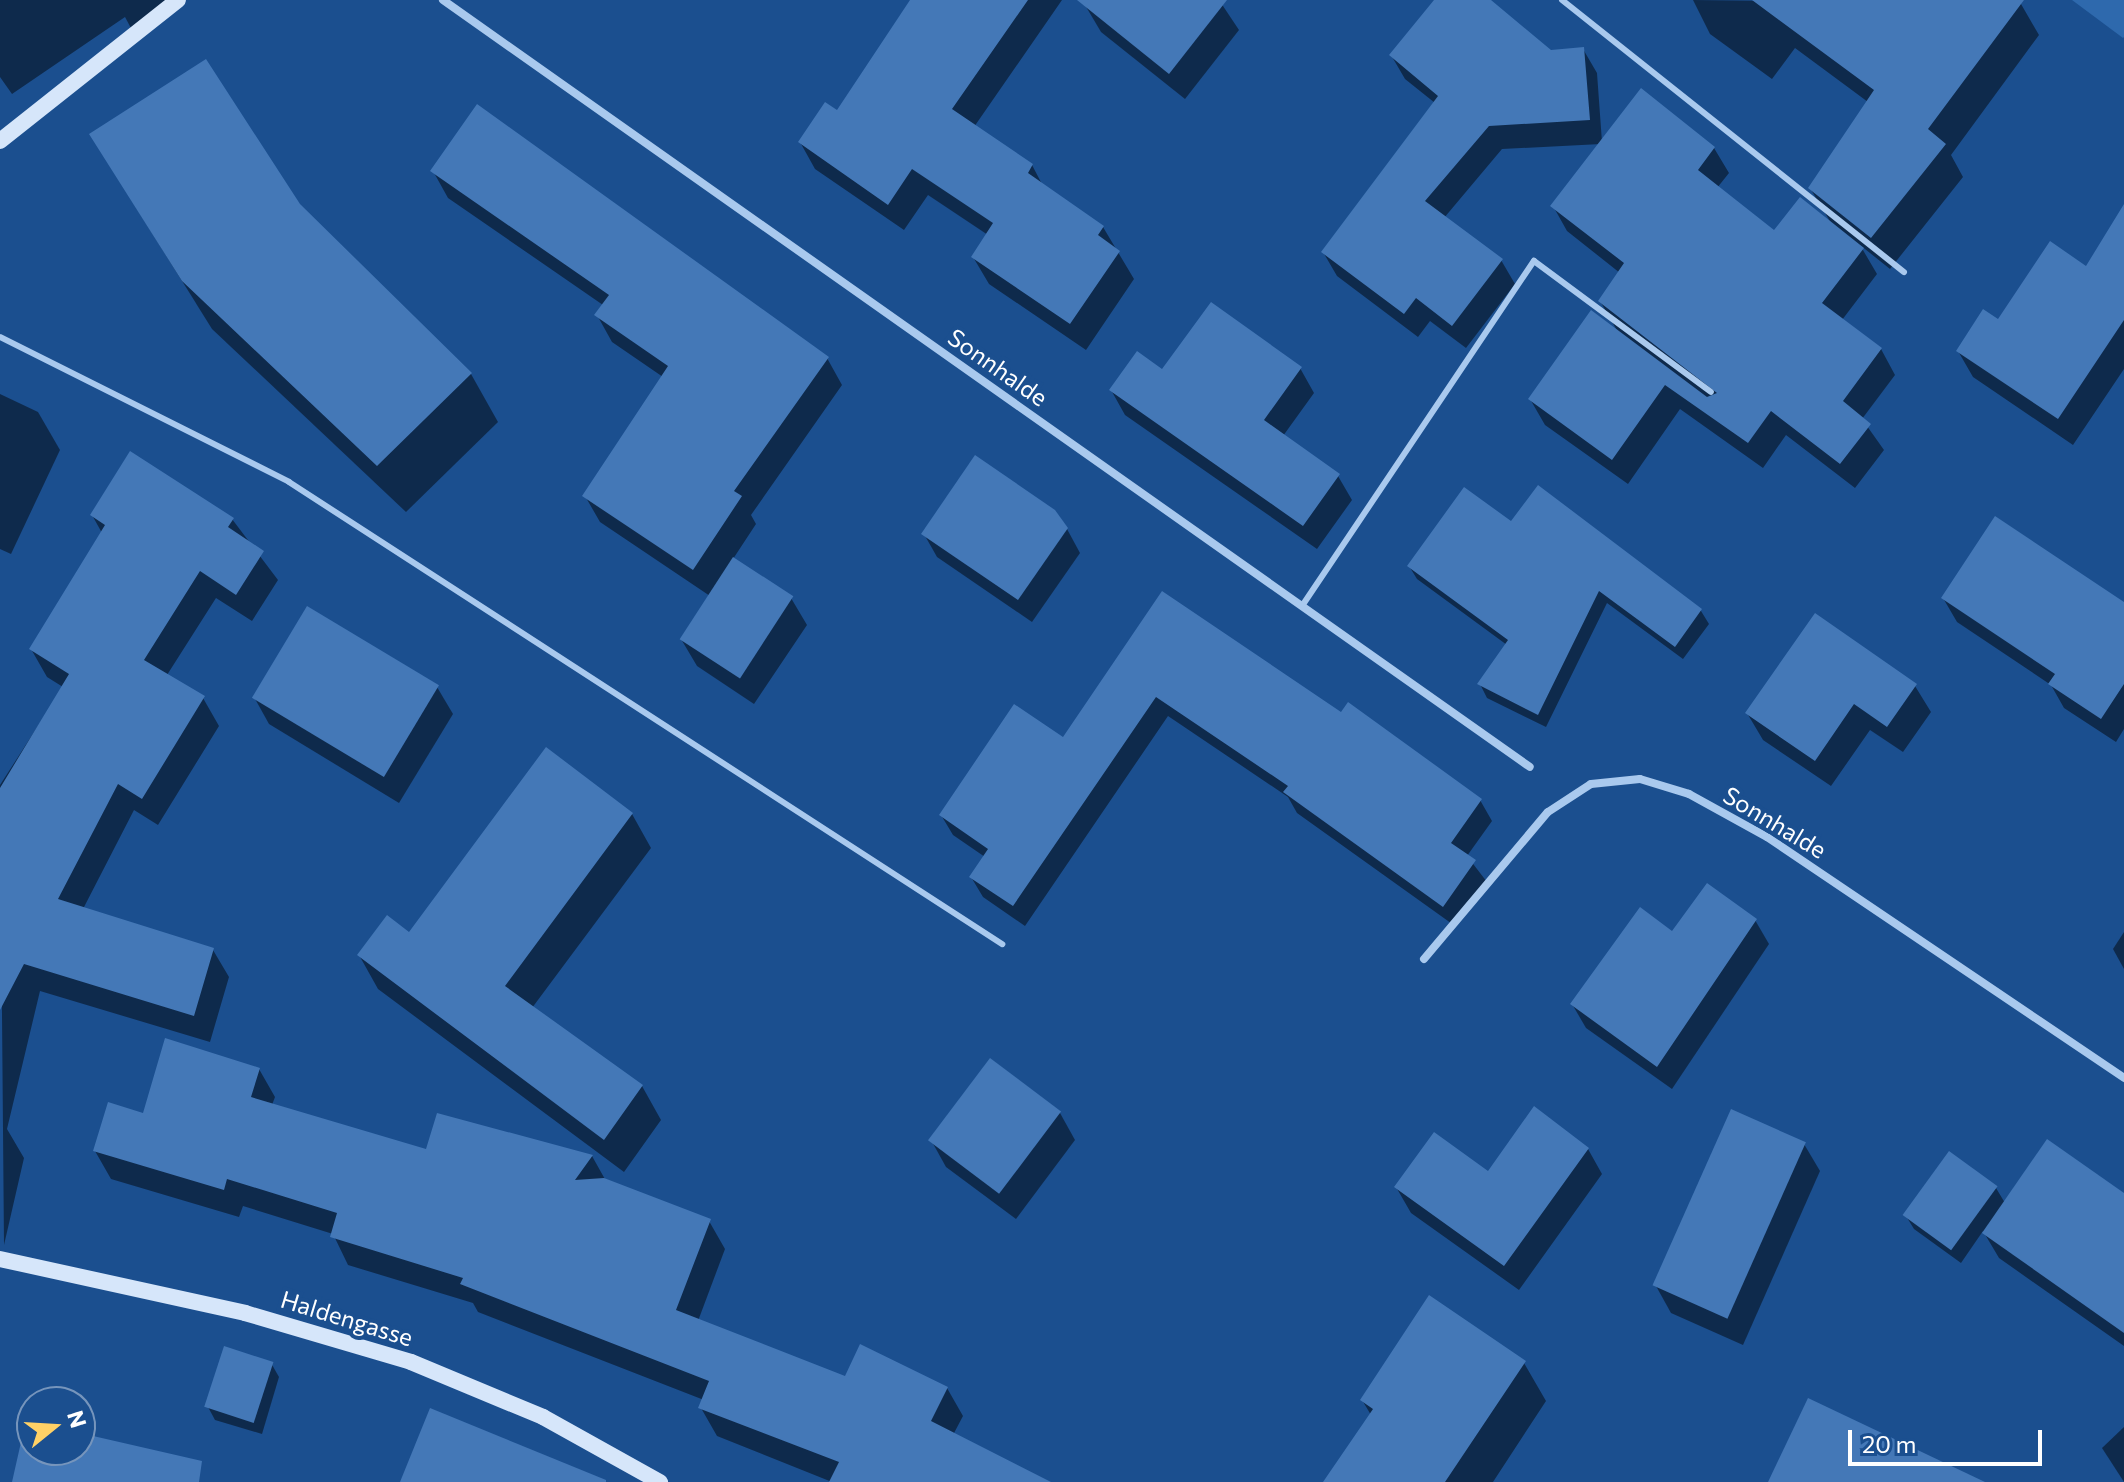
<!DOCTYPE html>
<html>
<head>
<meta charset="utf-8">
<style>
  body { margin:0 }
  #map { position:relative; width:2124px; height:1482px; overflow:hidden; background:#1b4f8f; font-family:Commissioner,sans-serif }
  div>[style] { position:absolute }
  .green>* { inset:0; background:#2e69ad }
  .shadow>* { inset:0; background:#0007 }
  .building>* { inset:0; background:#4478b7; transform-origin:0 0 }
  .lane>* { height:6px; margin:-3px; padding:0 3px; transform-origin:3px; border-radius:3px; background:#a9c9ee }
  .street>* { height:8px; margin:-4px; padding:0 4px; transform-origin:4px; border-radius:4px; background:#a9c9ee }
  .secondary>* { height:16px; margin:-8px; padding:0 8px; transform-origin:8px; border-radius:8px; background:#d6e6fa }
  span { translate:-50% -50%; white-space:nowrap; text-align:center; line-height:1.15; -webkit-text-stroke:8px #1b4f8f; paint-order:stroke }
  .street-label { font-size:24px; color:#fff }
  .north { position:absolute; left:16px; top:1386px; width:80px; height:80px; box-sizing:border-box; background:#1b4f8f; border:2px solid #7695bc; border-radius:50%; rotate:72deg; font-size:22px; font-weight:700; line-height:32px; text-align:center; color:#fff }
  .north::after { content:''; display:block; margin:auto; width:28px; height:36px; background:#ffd166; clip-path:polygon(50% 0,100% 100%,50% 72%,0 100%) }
  .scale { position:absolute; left:1848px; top:1430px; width:194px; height:36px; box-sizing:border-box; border:4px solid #fff; border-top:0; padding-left:10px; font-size:24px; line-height:28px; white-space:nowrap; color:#fff; -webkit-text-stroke:6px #1b4f8f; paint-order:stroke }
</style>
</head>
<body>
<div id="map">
  <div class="green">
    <i style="clip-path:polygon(2072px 0,2124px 0,2124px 37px,2123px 38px)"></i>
  </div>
  <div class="shadow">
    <i style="clip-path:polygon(0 0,175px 0,132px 30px,125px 17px,12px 94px,0 77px)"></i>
    <i style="clip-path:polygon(913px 0,1062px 0,974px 127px,1032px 165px,1043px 186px,1103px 227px,1134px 279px,1086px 350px,989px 284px,973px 257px,988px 235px,928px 195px,904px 230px,815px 169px,800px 142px,837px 112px)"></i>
    <i style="clip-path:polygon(1089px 0,1219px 0,1239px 30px,1185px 99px,1101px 32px,1085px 5px)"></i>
    <i style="clip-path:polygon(1437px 0,1488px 0,1550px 52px,1583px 49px,1597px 73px,1602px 142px,1714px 148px,1729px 173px,1717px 188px,1775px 233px,1831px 223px,1810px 188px,1868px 102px,1795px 48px,1772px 79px,1710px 34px,1693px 0,2021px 4px,2039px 35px,1951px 155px,1963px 177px,1890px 269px,1860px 245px,1877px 274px,1842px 320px,1881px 349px,1895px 375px,1862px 419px,1884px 450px,1855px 488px,1786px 435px,1763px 468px,1680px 409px,1628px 484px,1545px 425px,1530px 399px,1619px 334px,1600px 301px,1620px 273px,1567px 231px,1553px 206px,1601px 144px,1502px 149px,1444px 218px,1501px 260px,1515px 284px,1466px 348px,1430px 321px,1418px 337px,1337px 276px,1323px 252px,1435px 103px,1405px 79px,1391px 55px)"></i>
    <i style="clip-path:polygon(91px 135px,299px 206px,471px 374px,498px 422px,406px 512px,212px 329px)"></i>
    <i style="clip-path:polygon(433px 171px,827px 358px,842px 385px,751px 515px,756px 524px,733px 559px,791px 598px,807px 625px,754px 704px,697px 666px,681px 639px,710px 596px,600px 522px,585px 496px,663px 377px,612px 342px,597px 315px,603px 305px,448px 198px)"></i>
    <i style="clip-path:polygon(2124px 208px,2124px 369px,2073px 445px,1973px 377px,1958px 351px,2087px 269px)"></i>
    <i style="clip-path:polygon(1300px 368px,1314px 393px,1283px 436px,1338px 476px,1352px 500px,1317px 549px,1125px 415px,1111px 390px,1163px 372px)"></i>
    <i style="clip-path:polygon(0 394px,38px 412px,60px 450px,11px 554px,0 549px)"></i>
    <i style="clip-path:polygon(1538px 487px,1701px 611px,1709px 624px,1683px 659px,1607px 603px,1546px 727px,1487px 698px,1480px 684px,1507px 645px,1417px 579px,1409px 566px,1512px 524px)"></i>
    <i style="clip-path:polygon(92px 515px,232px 519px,278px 580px,252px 621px,216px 598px,167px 675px,203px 698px,219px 726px,158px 825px,134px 810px,83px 909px,213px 950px,229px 977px,210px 1042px,40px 991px,7px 1129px,24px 1158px,4px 1245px,0 785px,63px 687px,47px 677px,31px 649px,102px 533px)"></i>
    <i style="clip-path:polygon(1067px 529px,1080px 553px,1032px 622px,937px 557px,924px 534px)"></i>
    <i style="clip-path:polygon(1162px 594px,1341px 715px,1480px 800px,1492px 821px,1467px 856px,1487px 882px,1455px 926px,1297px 813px,1288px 797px,1168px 716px,1025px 926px,983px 897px,971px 877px,985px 857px,953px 835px,941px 815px,1064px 740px)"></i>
    <i style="clip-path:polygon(1943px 598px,2124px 608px,2124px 729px,2116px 742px,2064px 708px,2051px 685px,1957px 622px)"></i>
    <i style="clip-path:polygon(1915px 686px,1931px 712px,1903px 752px,1870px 730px,1831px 786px,1763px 740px,1747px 713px)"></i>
    <i style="clip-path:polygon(437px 687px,453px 714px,399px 803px,269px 724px,254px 697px)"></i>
    <i style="clip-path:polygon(632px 814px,651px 848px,532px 1008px,642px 1086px,661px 1120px,624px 1172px,378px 989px,359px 955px,410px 935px)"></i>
    <i style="clip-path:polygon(1755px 920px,1769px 944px,1672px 1089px,1586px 1028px,1572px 1004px,1673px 934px)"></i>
    <i style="clip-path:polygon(2124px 932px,2124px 969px,2113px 949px)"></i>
    <i style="clip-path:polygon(259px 1069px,275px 1097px,272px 1105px,427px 1151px,592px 1156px,606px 1181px,709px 1221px,725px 1249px,698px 1321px,846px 1379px,947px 1388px,963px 1416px,953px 1435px,1032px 1482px,832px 1482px,717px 1436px,701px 1408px,704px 1400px,478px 1312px,473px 1303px,348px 1265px,333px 1234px,243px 1206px,239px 1217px,111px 1179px,95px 1151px,144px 1115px)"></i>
    <i style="clip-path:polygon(1060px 1113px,1075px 1140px,1016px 1219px,946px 1167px,931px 1140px)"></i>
    <i style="clip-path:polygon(1804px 1144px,1820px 1171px,1743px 1345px,1671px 1313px,1656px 1286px)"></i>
    <i style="clip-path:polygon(1588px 1149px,1602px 1174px,1519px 1290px,1411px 1213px,1396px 1187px,1488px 1173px)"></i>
    <i style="clip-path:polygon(1996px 1188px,2005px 1203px,2124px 1195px,2124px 1346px,1999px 1258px,1983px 1231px,1961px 1263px,1914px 1229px,1906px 1216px)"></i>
    <i style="clip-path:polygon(271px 1363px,279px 1377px,262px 1434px,215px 1420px,208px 1407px)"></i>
    <i style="clip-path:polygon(1524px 1363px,1546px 1401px,1493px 1482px,1340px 1482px,1371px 1415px,1362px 1400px)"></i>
    <i style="clip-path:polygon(2124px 1427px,2124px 1482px,2102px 1448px)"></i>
  </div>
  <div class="building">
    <i style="clip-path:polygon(910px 0,1028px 0,952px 109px,1033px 164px,1028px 173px,1104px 226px,1098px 235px,1120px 251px,1070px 324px,971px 257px,993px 223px,912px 169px,888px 205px,798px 142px,825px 102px,837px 110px)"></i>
    <i style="clip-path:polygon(1077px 0,1227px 0,1169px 74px)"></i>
    <i style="clip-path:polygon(1434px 0,1491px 0,1551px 50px,1584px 47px,1590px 120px,1489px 126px,1425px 201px,1503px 259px,1452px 326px,1416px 298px,1404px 314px,1321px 252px,1438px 96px,1389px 55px)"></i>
    <i style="clip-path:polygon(1752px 0,2024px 0,1928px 129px,1946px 144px,1871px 238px,1808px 188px,1874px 90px)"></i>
    <i style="clip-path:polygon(206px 59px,300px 204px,472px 373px,377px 466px,182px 281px,89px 134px)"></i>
    <i style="clip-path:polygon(1641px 88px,1715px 147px,1698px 170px,1774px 230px,1800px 197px,1864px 248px,1822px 303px,1882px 348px,1843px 401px,1871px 424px,1840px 464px,1771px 411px,1748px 443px,1665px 385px,1612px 460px,1528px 399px,1591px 310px,1707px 397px,1717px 393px,1598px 301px,1624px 263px,1550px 206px)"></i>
    <i style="clip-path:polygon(477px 104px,829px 357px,734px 491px,742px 496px,693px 570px,582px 496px,668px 366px,594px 315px,609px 295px,430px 171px)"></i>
    <i style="clip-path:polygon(2124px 204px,2124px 320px,2058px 419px,1956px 351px,1983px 309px,1998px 319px,2050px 241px,2086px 266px)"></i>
    <i style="clip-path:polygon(1211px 302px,1302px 367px,1264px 420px,1340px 474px,1303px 526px,1109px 390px,1137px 351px,1162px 369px)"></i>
    <i style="clip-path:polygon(130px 451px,234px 518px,228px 527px,264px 551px,236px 595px,200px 571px,144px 660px,205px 696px,142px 799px,118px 784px,58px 899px,214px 948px,194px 1016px,24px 964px,0 1010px,0 788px,69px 674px,29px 649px,105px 525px,90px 515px)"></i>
    <i style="clip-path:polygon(975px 455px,1055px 510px,1068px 528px,1018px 600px,921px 534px)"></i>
    <i style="clip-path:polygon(1538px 485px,1702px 609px,1675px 647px,1599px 591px,1538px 715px,1477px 684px,1508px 640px,1407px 566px,1464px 487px,1511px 521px)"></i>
    <i style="clip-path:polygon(1995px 516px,2124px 602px,2124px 684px,2101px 719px,2048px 684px,2055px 674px,1941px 598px)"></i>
    <i style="left:733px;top:557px;width:72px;height:98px;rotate:33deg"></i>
    <i style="clip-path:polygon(1162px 591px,1341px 712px,1348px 702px,1482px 799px,1451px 843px,1476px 860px,1443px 907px,1283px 792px,1288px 786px,1156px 697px,1013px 906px,969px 877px,988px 849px,939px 815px,1014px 704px,1063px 737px)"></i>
    <i style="left:307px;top:606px;width:154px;height:107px;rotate:31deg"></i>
    <i style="clip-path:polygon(1815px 613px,1917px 684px,1887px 727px,1854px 704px,1815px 761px,1745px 713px)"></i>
    <i style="clip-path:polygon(546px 747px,633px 813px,505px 986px,643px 1085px,604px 1140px,357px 955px,387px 915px,409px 932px)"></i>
    <i style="clip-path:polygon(1707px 883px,1757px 919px,1657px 1067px,1570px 1004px,1640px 907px,1672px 931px)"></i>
    <i style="clip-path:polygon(165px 1038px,260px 1068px,251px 1097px,426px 1149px,437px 1113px,593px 1155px,575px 1180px,604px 1178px,711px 1219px,676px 1310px,845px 1376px,860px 1344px,948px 1387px,931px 1421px,1051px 1482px,829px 1482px,839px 1462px,698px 1408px,709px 1381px,460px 1284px,463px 1278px,330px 1237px,337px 1213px,227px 1179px,224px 1190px,93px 1151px,108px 1102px,143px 1113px)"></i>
    <i style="left:990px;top:1058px;width:89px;height:103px;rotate:37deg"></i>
    <i style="clip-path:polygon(1534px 1106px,1589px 1148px,1504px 1266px,1394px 1187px,1434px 1132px,1488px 1171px)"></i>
    <i style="left:1731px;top:1109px;width:82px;height:193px;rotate:24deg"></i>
    <i style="clip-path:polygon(2047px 1139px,2124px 1193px,2124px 1333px,1982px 1233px)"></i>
    <i style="left:1949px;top:1151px;width:60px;height:79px;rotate:36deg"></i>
    <i style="clip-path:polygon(1429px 1295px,1526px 1361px,1445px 1482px,1323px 1482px,1373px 1409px,1360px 1400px)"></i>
    <i style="left:224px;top:1346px;width:52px;height:64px;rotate:18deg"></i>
    <i style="clip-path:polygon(1808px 1398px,1985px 1482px,1768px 1482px)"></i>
    <i style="clip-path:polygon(430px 1408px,606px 1480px,606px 1482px,400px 1482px)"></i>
    <i style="clip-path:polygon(26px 1420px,32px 1422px,32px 1450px,80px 1450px,80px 1433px,202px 1461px,199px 1482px,12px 1482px)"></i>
  </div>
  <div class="lane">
    <i style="left:1562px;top:0;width:437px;rotate:38.5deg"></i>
    <i style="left:0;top:337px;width:323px;rotate:26.6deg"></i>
    <i style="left:289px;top:482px;width:850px;rotate:32.94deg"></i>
    <i style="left:1302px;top:606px;width:416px;rotate:-56.1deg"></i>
    <i style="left:1534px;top:261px;width:220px;rotate:36.5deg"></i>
  </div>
  <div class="street">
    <i style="left:443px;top:0;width:1330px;rotate:35.21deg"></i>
    <i style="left:1424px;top:959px;width:192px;rotate:-49.9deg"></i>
    <i style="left:1548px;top:812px;width:51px;rotate:-33.1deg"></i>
    <i style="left:1591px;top:784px;width:49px;rotate:-5.8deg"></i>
    <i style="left:1640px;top:779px;width:51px;rotate:17deg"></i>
    <i style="left:1689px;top:794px;width:89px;rotate:28.9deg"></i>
    <i style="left:1767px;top:837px;width:431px;rotate:34deg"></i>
  </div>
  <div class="secondary">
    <i style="left:0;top:141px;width:227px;rotate:-38.4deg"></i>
    <i style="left:0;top:1259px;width:251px;rotate:12.4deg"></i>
    <i style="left:245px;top:1313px;width:173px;rotate:16.4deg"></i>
    <i style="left:411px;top:1362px;width:143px;rotate:22.6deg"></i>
    <i style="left:543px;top:1417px;width:134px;rotate:29.1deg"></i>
  </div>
  <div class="street-label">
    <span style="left:998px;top:367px;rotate:35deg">Sonnhalde</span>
    <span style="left:1775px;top:822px;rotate:31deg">Sonnhalde</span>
    <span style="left:347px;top:1318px;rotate:17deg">Haldengasse</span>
  </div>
  <div class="north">N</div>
  <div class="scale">20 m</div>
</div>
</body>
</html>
